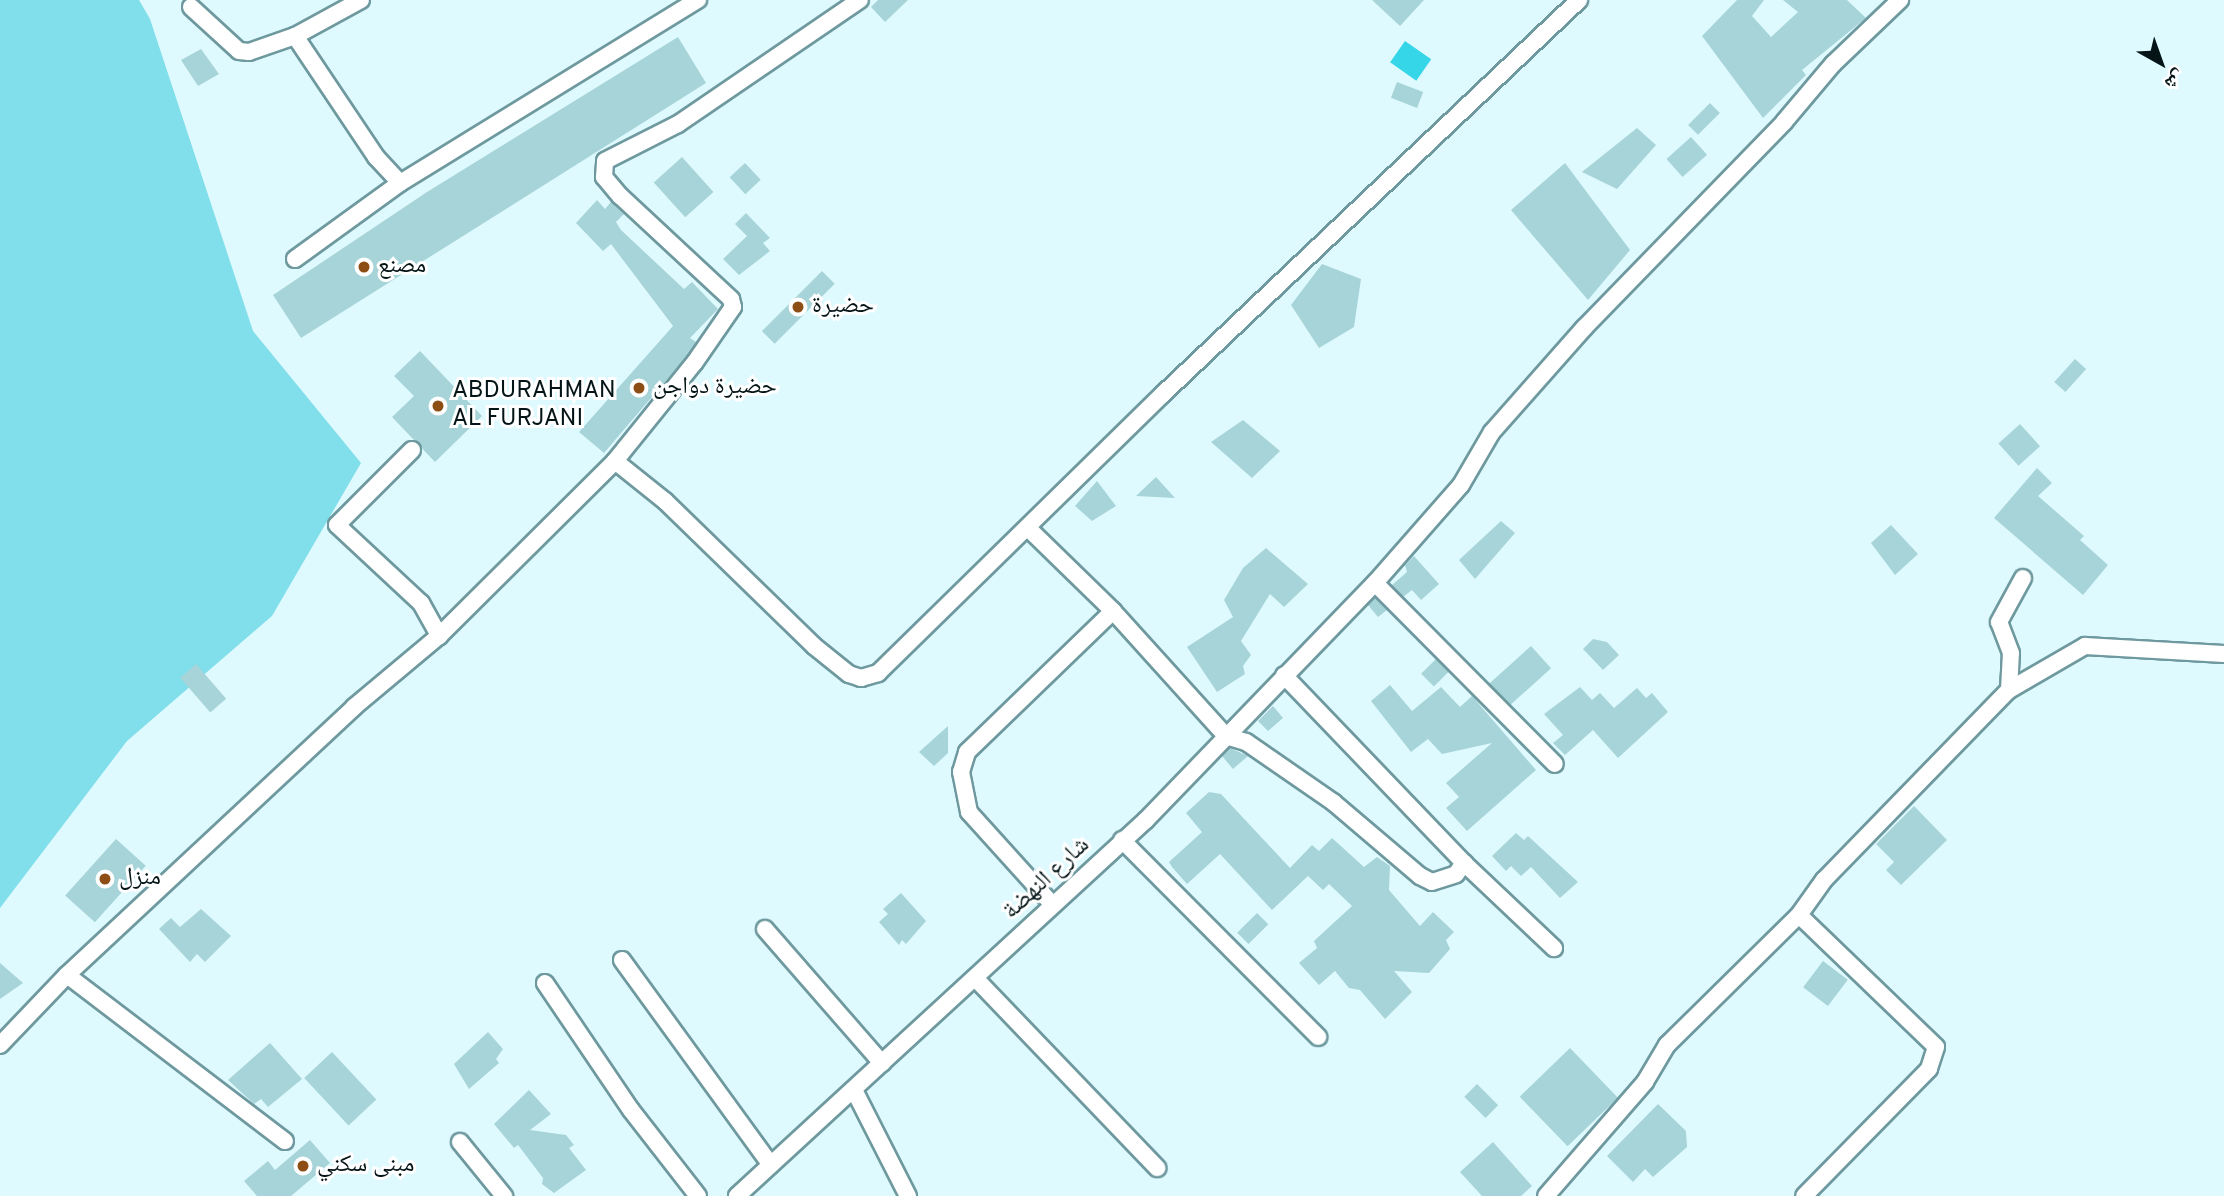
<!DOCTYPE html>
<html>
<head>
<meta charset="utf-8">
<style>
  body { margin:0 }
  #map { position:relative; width:2224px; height:1196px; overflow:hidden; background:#dffafe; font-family:Overpass,"Noto Naskh Arabic",sans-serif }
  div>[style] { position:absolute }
  .green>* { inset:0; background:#81deeb }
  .water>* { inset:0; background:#35d6e8; transform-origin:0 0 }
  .building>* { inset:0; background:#a7d4d9; transform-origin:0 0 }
  .roads { filter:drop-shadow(2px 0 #6e999f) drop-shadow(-2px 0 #6e999f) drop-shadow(0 2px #6e999f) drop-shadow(0 -2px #6e999f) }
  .street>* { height:16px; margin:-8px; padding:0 8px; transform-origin:8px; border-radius:8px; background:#fff }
  .dots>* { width:19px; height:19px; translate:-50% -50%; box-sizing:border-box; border:4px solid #fff; border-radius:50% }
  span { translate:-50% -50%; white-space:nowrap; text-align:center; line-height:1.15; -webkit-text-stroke:6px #fff; paint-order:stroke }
  .poi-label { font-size:24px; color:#051517 }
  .left { translate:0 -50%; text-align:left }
  .street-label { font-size:24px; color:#051517 }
  .north { position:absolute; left:2126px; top:28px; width:70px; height:70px; -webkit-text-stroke:5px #fff; paint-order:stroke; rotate:140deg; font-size:19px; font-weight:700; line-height:28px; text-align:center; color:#051517 }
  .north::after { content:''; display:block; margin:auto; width:24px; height:32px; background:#051517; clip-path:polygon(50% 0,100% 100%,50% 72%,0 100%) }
</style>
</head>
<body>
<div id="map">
  <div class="green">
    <i style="clip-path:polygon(0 0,139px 0,150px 19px,253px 331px,361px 463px,272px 616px,127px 741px,0 908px)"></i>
  </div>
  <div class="water">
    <i style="left:1405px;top:41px;width:32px;height:26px;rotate:35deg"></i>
  </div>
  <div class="building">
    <i style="clip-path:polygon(878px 0,908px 0,885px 22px,871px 7px)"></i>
    <i style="clip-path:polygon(1372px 0,1424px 0,1400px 26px)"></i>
    <i style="clip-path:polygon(1737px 0,1764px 0,1752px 16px,1771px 37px,1798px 12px,1783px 0,1847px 0,1866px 18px,1802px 70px,1806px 75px,1763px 118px,1702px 36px)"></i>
    <i style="clip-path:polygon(678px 37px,706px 83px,301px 338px,273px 295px,427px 192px)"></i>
    <i style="clip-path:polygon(201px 49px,219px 74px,198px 86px,181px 60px)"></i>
    <i style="left:1397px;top:82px;width:28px;height:17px;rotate:21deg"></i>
    <i style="left:1710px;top:103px;width:14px;height:31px;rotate:45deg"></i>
    <i style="clip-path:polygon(1637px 128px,1656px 145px,1617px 189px,1582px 172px)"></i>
    <i style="left:1691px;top:137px;width:24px;height:33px;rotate:48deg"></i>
    <i style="left:682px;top:157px;width:47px;height:38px;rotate:48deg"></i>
    <i style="left:745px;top:163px;width:23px;height:21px;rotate:47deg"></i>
    <i style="clip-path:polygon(1565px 163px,1630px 250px,1588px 300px,1511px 210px)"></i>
    <i style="clip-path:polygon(597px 200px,605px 209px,611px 202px,624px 214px,616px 222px,621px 230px,684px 289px,692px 282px,718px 309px,690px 338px,696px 342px,687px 356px,604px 453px,579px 432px,673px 326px,611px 244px,603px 251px,576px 223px)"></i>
    <i style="clip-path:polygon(746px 213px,770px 238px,763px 243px,770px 251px,739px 275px,723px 259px,747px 236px,735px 224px)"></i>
    <i style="clip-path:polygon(1322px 264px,1361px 279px,1354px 327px,1319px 348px,1291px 305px)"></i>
    <i style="left:822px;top:271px;width:18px;height:85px;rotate:45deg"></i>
    <i style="clip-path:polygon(420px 351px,482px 416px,435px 462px,392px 417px,414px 396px,394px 376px)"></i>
    <i style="left:2075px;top:359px;width:15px;height:31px;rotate:42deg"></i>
    <i style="clip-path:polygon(1243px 420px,1280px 451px,1252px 478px,1211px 442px)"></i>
    <i style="left:2020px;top:424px;width:30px;height:29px;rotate:48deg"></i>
    <i style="clip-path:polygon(2037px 468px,2052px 483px,2038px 496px,2084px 536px,2080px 540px,2108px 565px,2083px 595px,1994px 518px)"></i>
    <i style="clip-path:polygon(1156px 477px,1175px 498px,1136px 496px)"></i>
    <i style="clip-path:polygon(1097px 481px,1116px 506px,1092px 521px,1075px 506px)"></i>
    <i style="clip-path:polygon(1501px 521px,1515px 533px,1475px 579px,1459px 560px)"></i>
    <i style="clip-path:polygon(1891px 525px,1918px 554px,1895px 575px,1871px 543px)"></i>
    <i style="clip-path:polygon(1266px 548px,1308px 584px,1284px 607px,1270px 594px,1241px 641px,1251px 655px,1243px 666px,1245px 674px,1217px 692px,1187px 647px,1233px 617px,1224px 600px,1243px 568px)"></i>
    <i style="clip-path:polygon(1414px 556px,1439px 584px,1421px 600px,1412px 590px,1403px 597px,1392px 585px,1407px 572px,1405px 565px)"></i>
    <i style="clip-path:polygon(1375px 598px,1387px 610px,1378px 617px,1368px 605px)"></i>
    <i style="clip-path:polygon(1593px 639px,1607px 642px,1619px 655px,1603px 670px,1583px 649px)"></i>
    <i style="left:1531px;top:646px;width:30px;height:56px;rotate:48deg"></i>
    <i style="left:1436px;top:659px;width:18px;height:21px;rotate:45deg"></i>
    <i style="left:196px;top:664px;width:46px;height:21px;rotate:49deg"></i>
    <i style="clip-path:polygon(1390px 685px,1412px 711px,1441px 687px,1460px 707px,1472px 696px,1536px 770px,1467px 831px,1446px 808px,1459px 797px,1446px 783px,1492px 743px,1442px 754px,1428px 739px,1411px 752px,1371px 701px)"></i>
    <i style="clip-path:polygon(1580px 687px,1592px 700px,1600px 693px,1614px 708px,1637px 688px,1646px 698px,1652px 693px,1668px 712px,1618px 758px,1593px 730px,1565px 755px,1553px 743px,1563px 735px,1544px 714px)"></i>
    <i style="clip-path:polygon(1273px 706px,1283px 718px,1268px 731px,1258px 721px)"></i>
    <i style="clip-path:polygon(948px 726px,948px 753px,934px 766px,919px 752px)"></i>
    <i style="clip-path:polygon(1230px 748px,1248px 756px,1233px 769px,1222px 756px)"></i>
    <i style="clip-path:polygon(1209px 792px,1221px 794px,1290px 868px,1312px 845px,1319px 851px,1332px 838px,1364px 867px,1377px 857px,1390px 866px,1389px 890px,1420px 926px,1433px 912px,1454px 932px,1446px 940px,1450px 949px,1429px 973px,1394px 971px,1412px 992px,1385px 1019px,1360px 990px,1349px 988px,1335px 971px,1319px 985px,1299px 963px,1317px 948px,1314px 941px,1352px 906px,1329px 884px,1323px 890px,1308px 876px,1272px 910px,1220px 854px,1187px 884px,1172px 867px,1169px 862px,1202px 832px,1186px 813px)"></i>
    <i style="clip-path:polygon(1914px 806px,1947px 840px,1901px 885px,1886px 870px,1894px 862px,1876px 844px)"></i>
    <i style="clip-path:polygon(1516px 833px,1524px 840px,1528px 836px,1578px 882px,1560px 898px,1531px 867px,1521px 876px,1511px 866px,1506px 871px,1492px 856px)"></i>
    <i style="left:116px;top:839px;width:40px;height:76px;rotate:42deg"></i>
    <i style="clip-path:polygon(901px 893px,926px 921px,906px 944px,902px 940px,899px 945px,879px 922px,888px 914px,883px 909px)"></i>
    <i style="clip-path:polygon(201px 909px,231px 936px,205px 962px,197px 954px,190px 962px,159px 929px,171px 918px,180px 927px)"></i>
    <i style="left:1257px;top:913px;width:16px;height:28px;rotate:45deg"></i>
    <i style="left:1823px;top:961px;width:31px;height:33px;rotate:37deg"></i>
    <i style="clip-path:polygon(0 963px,23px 983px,0 999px)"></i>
    <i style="clip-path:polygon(488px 1032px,503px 1049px,496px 1059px,499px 1063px,469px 1089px,454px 1064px)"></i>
    <i style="clip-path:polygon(270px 1043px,302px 1079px,268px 1107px,261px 1099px,254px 1104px,228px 1080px)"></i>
    <i style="left:1570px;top:1048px;width:69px;height:70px;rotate:46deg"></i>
    <i style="left:332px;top:1052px;width:65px;height:38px;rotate:47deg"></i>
    <i style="left:1477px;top:1084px;width:30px;height:18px;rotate:45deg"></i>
    <i style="clip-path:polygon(529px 1090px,551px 1114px,530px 1130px,566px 1135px,574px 1145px,569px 1148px,586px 1170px,554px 1193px,542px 1184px,543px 1178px,518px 1145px,514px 1148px,494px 1124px)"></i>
    <i style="clip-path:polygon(1658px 1104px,1686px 1131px,1687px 1147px,1653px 1177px,1645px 1169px,1633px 1182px,1607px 1156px)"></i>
    <i style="clip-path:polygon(310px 1140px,330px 1163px,291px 1196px,257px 1196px,244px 1181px,268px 1161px,275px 1170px)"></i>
    <i style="clip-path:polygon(1493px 1142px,1532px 1186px,1521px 1196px,1482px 1196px,1460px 1172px)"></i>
  </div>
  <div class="roads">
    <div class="street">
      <i style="left:361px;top:0;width:75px;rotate:151.4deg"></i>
      <i style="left:295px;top:36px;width:146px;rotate:56.2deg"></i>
      <i style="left:376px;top:157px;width:35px;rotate:47deg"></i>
      <i style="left:191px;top:7px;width:65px;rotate:42.5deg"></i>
      <i style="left:239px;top:51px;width:10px;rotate:6deg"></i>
      <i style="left:249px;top:52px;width:49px;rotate:-19.2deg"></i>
      <i style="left:295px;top:259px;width:130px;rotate:-35.9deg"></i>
      <i style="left:400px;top:183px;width:350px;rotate:-31.6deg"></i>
      <i style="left:412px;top:450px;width:106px;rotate:135deg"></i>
      <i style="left:337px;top:525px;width:115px;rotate:42.9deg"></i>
      <i style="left:421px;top:603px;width:38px;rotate:61deg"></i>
      <i style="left:615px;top:461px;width:127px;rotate:-51.1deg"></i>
      <i style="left:695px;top:362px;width:67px;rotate:-55.4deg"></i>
      <i style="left:733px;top:307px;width:8px;rotate:-104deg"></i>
      <i style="left:731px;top:299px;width:151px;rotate:-137.1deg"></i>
      <i style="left:620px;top:196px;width:25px;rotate:-130deg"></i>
      <i style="left:604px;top:177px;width:16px;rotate:-86deg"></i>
      <i style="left:605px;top:161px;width:82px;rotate:-26.9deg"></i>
      <i style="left:678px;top:124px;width:220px;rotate:-34.3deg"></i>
      <i style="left:1029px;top:529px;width:117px;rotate:44.3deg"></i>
      <i style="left:1113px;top:611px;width:169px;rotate:47.9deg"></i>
      <i style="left:1226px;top:736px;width:21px;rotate:17deg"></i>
      <i style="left:1246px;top:742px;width:106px;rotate:34.6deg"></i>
      <i style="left:1333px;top:802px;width:114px;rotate:40.4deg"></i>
      <i style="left:1420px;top:876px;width:13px;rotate:27deg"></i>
      <i style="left:1432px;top:882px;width:25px;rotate:-18deg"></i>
      <i style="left:1456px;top:874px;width:14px;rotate:-54deg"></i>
      <i style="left:1464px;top:863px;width:260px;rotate:-133.8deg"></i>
      <i style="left:1375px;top:583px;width:255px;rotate:45.2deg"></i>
      <i style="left:2009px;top:690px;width:88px;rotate:-30.1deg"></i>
      <i style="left:2085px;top:646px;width:139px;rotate:3.3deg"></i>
      <i style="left:1122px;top:840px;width:278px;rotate:45.1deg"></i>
      <i style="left:1464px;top:863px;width:124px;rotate:43.4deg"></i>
      <i style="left:1052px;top:904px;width:124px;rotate:-132.1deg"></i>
      <i style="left:969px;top:812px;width:41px;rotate:-101.3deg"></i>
      <i style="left:961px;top:772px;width:21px;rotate:-73deg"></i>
      <i style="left:967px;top:752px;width:203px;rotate:-44deg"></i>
      <i style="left:1799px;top:915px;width:190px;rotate:43.9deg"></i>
      <i style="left:1936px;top:1047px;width:23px;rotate:108deg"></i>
      <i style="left:1929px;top:1069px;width:178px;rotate:134.5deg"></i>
      <i style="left:765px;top:929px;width:178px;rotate:48.9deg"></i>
      <i style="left:622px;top:960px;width:253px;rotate:54deg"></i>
      <i style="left:67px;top:975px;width:274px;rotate:37.3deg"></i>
      <i style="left:976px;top:979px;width:262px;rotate:46.2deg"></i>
      <i style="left:545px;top:983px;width:153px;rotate:55.9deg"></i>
      <i style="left:631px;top:1110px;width:109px;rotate:52.1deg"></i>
      <i style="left:0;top:1045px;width:97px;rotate:-46.3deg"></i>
      <i style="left:67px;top:975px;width:393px;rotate:-43deg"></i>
      <i style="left:354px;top:707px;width:111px;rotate:-39.9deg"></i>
      <i style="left:439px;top:636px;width:248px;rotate:-44.8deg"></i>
      <i style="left:615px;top:461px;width:64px;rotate:38.7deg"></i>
      <i style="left:665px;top:501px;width:208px;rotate:44.2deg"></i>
      <i style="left:814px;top:646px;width:45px;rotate:38.7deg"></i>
      <i style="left:849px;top:674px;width:13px;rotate:18deg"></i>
      <i style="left:861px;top:678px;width:18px;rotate:-16deg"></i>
      <i style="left:878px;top:673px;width:399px;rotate:-44.4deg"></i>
      <i style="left:1163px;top:394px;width:573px;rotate:-43.44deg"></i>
      <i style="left:854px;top:1090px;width:119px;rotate:63deg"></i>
      <i style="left:460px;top:1142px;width:70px;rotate:50.8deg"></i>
      <i style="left:737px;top:1196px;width:556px;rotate:-42.59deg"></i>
      <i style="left:1146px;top:820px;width:330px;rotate:-46deg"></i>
      <i style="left:1375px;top:583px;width:130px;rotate:-48.7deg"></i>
      <i style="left:1461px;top:485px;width:61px;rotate:-59.7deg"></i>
      <i style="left:1492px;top:432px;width:139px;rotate:-48.5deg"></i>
      <i style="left:1584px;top:328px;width:287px;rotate:-45.8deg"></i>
      <i style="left:1784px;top:122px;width:76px;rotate:-49.8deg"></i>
      <i style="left:1833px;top:64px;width:93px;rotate:-43.7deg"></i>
      <i style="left:1546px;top:1196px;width:151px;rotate:-49deg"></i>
      <i style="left:1645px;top:1082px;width:43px;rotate:-59.3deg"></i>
      <i style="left:1667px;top:1045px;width:185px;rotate:-44.6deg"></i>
      <i style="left:1799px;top:915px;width:43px;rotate:-54.5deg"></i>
      <i style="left:1824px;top:880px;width:265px;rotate:-45.8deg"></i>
      <i style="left:2009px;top:690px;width:37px;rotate:-87deg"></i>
      <i style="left:2011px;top:653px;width:33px;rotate:-111deg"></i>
      <i style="left:1999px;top:622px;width:50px;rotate:-61.4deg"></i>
    </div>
  </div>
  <div class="dots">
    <i style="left:364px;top:267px;background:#8d4e16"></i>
    <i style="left:798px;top:307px;background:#8d4e16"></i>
    <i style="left:639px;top:388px;background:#8d4e16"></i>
    <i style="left:438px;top:406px;background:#8d4e16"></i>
    <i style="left:105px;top:879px;background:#8d4e16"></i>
    <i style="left:303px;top:1166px;background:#8d4e16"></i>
  </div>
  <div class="poi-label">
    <span class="left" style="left:378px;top:267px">مصنع</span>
    <span class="left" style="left:812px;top:307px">حضيرة</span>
    <span class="left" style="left:653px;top:388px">حضيرة دواجن</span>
    <span class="left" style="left:452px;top:406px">ABDURAHMAN<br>AL FURJANI</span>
    <span class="left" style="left:119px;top:879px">منزل</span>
    <span class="left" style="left:317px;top:1166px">مبنى سكني</span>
  </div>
  <div class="street-label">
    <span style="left:1047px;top:879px;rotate:-43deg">شارع النهضة</span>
  </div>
  <div class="north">ش</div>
</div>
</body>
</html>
